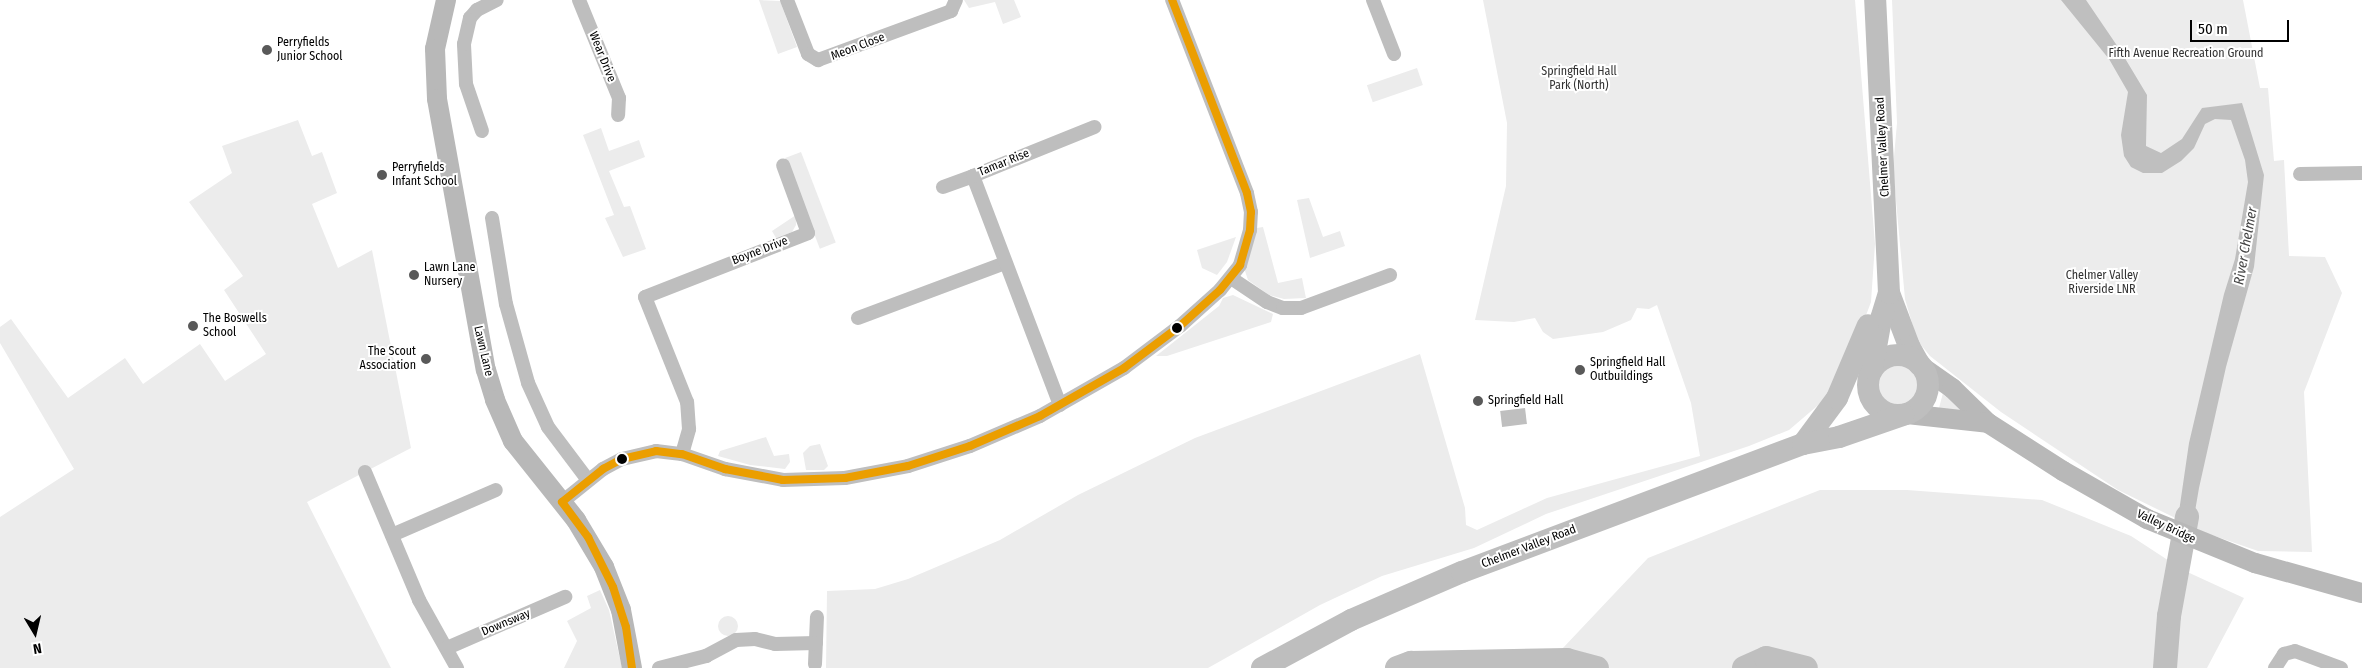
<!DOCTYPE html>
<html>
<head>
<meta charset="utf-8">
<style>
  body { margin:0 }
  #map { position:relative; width:2362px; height:668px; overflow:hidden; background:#fff; font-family:"Fira Sans Condensed",sans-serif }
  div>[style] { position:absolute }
  .green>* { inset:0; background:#ececec; transform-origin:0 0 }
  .round { border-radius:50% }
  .water>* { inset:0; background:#bfbfbf; transform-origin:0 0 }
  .river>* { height:24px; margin:-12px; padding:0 12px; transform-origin:12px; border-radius:12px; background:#bfbfbf }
  .street>* { height:14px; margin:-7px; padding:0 7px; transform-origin:7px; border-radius:7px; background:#bebebe }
  .secondary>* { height:20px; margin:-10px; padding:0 10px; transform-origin:10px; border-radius:10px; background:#b8b8b8 }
  .primary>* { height:22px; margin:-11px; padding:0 11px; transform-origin:11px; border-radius:11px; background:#bebebe }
  .primary>.ring { margin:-11px; padding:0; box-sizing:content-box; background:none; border:22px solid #bebebe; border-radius:50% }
  .bus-1>* { height:8px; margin:-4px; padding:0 4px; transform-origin:4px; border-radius:4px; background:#eb9e00 }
  .dots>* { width:14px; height:14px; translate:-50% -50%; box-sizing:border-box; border:2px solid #fff; border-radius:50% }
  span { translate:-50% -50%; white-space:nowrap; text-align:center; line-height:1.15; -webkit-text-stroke:4px #fff; paint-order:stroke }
  .poi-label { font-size:12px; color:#000 }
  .left { translate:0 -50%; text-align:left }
  .right { translate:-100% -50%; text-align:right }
  .street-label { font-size:12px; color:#000 }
  .park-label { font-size:12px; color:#333 }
  .water-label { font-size:14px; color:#444; font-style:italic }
  .north { position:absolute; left:10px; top:608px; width:50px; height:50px; -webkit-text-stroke:4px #fff; paint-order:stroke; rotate:171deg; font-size:14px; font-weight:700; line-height:20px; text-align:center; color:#000 }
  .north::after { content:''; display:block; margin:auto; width:18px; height:22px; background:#000; clip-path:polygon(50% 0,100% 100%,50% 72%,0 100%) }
  .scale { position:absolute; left:2190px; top:20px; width:99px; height:22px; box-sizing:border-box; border:2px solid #000; border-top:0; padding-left:6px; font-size:15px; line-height:18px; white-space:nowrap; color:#000; -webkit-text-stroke:4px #fff; paint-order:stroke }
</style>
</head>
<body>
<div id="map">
  <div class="green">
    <i style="clip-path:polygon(759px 0,780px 1px,797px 47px,778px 54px)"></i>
    <i style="clip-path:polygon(964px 0,1014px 0,1021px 17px,1003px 24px,995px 2px,969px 8px)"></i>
    <i style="clip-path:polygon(1483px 0,1855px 0,1875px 244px,1871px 302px,1850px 358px,1823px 401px,1789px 430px,1749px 446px,1546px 514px,1474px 548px,1382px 576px,1320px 605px,1208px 668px,826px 668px,827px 591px,875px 589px,908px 579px,1000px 540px,1078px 495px,1195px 438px,1420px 354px,1465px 508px,1466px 525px,1477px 530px,1547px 498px,1700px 456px,1691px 403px,1657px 305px,1649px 309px,1637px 308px,1631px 320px,1603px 332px,1553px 339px,1543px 332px,1535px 318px,1514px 322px,1475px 320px,1506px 186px,1507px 123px)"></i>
    <i style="clip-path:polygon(1892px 0,2243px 0,2260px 88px,2268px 88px,2274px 161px,2284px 160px,2289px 256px,2325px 257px,2342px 293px,2304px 392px,2312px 552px,2258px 551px,2206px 533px,2118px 490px,2001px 412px,1930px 356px,1917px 340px,1905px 299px,1893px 168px,1897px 123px)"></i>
    <i style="left:1417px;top:68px;width:18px;height:53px;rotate:71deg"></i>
    <i style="clip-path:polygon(298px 120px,312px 156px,322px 152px,337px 193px,312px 204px,338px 268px,372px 250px,411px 448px,307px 502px,391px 668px,0 668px,0 517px,74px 469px,0 343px,0 327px,11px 319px,68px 398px,125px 358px,143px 384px,200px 344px,225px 381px,266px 354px,224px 290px,243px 276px,189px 202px,232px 173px,222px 146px)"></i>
    <i style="clip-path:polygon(601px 128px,609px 151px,639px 140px,645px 157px,609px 171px,624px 207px,630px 206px,646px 249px,623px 257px,605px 218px,614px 215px,583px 135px)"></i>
    <i style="left:801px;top:152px;width:97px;height:17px;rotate:69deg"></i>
    <i style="clip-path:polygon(1309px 198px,1323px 237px,1340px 231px,1345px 246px,1310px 258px,1297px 200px)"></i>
    <i style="clip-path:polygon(796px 215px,796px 225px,792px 232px,776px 238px,772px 231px)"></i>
    <i style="clip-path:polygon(1263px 227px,1278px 283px,1302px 278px,1306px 298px,1284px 299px,1269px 295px,1248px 280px,1245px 271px,1257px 228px)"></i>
    <i style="clip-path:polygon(1236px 237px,1227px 262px,1217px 275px,1202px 268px,1197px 250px)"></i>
    <i style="clip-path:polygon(1233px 295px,1273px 314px,1271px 322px,1167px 356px,1156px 356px,1219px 306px,1223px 298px)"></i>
    <i class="round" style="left:1877px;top:364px;width:42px;height:42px"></i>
    <i style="clip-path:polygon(1943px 393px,1974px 413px,1939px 408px)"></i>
    <i style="clip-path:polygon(766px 437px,774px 456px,789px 454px,790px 462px,785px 469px,750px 465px,718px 456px,720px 451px)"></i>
    <i style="clip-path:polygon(820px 444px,828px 466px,824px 470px,806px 470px,803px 453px,810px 446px)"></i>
    <i style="clip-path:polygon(1820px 490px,1907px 490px,2042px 500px,2131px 536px,2183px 570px,2244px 598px,2207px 668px,1532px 668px,1545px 667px,1648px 558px)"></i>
    <i style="clip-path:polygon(600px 590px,609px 610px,622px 668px,564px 668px,577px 641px,567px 621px,591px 608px,587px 596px)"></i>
    <i class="round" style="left:718px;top:616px;width:20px;height:20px"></i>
  </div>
  <div class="water">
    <i style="clip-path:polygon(2061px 0,2086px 0,2120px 50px,2147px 95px,2146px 146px,2161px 153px,2182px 139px,2202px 108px,2242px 103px,2264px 175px,2254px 267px,2226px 367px,2199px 488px,2188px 552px,2174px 546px,2189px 443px,2224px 294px,2235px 259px,2248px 182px,2245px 160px,2231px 120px,2215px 119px,2205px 124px,2194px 148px,2181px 161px,2162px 173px,2143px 173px,2131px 167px,2124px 156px,2121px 135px,2128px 92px,2109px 59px)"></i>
    <i style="left:1525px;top:408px;width:16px;height:25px;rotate:83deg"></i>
  </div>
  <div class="river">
    <i style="left:1397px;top:668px;width:15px;rotate:-20deg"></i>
    <i style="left:1411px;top:663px;width:156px;rotate:-1.1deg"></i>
    <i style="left:1567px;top:660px;width:31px;rotate:15deg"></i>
    <i style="left:1744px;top:668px;width:24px;rotate:-24deg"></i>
    <i style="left:1766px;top:658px;width:41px;rotate:14deg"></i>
    <i style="left:2165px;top:668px;width:52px;rotate:-85.6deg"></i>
    <i style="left:2169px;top:616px;width:101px;rotate:-79.7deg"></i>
  </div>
  <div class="street">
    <i style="left:579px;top:0;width:106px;rotate:67.8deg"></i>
    <i style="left:619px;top:98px;width:17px;rotate:93deg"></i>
    <i style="left:787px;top:0;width:58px;rotate:68.7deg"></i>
    <i style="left:808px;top:54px;width:12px;rotate:31deg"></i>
    <i style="left:818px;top:60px;width:142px;rotate:-20.2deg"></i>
    <i style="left:951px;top:11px;width:12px;rotate:-66deg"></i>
    <i style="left:1373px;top:0;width:58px;rotate:68.7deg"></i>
    <i style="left:482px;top:131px;width:50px;rotate:-108.8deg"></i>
    <i style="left:466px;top:84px;width:40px;rotate:-92.9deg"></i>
    <i style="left:464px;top:44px;width:27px;rotate:-77deg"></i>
    <i style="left:470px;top:18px;width:11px;rotate:-49deg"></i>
    <i style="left:477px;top:10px;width:22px;rotate:-27deg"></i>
    <i style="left:2300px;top:174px;width:62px;rotate:-0.9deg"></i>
    <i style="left:943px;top:187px;width:32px;rotate:-20deg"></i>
    <i style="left:492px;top:218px;width:87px;rotate:80.8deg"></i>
    <i style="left:506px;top:304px;width:82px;rotate:74.4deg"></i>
    <i style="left:528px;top:383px;width:48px;rotate:65.6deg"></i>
    <i style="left:548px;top:427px;width:66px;rotate:53deg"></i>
    <i style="left:1231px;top:278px;width:43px;rotate:33.7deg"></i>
    <i style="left:1267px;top:302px;width:17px;rotate:21deg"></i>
    <i style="left:1283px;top:308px;width:18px"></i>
    <i style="left:1301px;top:308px;width:95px;rotate:-20.3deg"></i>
    <i style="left:858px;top:318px;width:157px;rotate:-20.5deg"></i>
    <i style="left:1060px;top:405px;width:245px;rotate:-110.8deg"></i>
    <i style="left:973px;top:176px;width:131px;rotate:-22deg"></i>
    <i style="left:682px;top:454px;width:26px;rotate:-74deg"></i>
    <i style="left:689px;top:429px;width:27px;rotate:-94deg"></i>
    <i style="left:687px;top:402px;width:113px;rotate:-111.8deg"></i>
    <i style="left:645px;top:297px;width:175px;rotate:-21.4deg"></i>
    <i style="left:808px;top:233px;width:72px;rotate:-110.2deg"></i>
    <i style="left:365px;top:472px;width:139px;rotate:67.1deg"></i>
    <i style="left:419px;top:600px;width:78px;rotate:60.8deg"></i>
    <i style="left:562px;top:502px;width:53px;rotate:-38.8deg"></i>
    <i style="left:603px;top:469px;width:21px;rotate:-28deg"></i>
    <i style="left:622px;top:459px;width:35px;rotate:-13deg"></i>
    <i style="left:656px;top:451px;width:26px;rotate:7deg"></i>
    <i style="left:682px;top:454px;width:46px;rotate:19.2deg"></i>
    <i style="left:725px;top:469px;width:59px;rotate:10.7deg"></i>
    <i style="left:783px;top:480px;width:62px;rotate:-1.8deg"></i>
    <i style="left:845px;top:478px;width:64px;rotate:-10.8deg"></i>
    <i style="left:908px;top:466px;width:65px;rotate:-17.9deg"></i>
    <i style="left:970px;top:446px;width:76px;rotate:-23.2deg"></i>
    <i style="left:1040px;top:416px;width:97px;rotate:-29.7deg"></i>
    <i style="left:1124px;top:368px;width:70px;rotate:-36.9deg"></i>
    <i style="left:1180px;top:326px;width:54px;rotate:-42deg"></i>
    <i style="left:1220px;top:290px;width:32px;rotate:-51deg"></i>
    <i style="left:1240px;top:265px;width:36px;rotate:-74deg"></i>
    <i style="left:1250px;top:230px;width:18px;rotate:-87deg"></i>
    <i style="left:1251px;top:212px;width:19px;rotate:-102deg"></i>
    <i style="left:1247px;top:193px;width:207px;rotate:-111.2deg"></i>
    <i style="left:392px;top:535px;width:113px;rotate:-23.4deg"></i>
    <i style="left:447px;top:648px;width:129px;rotate:-23.4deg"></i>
    <i style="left:815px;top:664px;width:47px;rotate:-87.6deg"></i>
    <i style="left:659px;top:668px;width:49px;rotate:-14.3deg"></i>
    <i style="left:706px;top:656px;width:34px;rotate:-28deg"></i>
    <i style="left:736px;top:640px;width:19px;rotate:-3deg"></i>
    <i style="left:755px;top:639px;width:21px;rotate:14deg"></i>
    <i style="left:775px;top:644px;width:41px;rotate:-1.4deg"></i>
    <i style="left:2275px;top:668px;width:17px;rotate:-57deg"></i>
    <i style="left:2284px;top:654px;width:11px;rotate:-15deg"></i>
    <i style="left:2295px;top:651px;width:49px;rotate:20.3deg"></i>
  </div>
  <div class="secondary">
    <i style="left:446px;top:0;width:50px;rotate:102.7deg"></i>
    <i style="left:435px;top:49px;width:50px;rotate:87.7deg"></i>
    <i style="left:437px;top:99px;width:275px;rotate:79.8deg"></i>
    <i style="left:486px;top:370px;width:31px;rotate:73deg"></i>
    <i style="left:495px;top:400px;width:45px;rotate:66.3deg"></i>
    <i style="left:513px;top:441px;width:101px;rotate:51.4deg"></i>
    <i style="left:576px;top:520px;width:55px;rotate:59.2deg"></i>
    <i style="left:604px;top:567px;width:46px;rotate:68.4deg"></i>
    <i style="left:621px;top:610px;width:59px;rotate:79.3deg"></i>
    <i style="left:1922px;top:367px;width:37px;rotate:35deg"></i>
    <i style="left:1952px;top:388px;width:50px;rotate:44.2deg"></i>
    <i style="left:1988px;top:423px;width:89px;rotate:32.6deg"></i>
    <i style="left:2063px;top:471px;width:97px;rotate:29.7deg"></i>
    <i style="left:2147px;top:519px;width:117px;rotate:22.2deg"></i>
    <i style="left:2255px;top:563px;width:111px;rotate:15.7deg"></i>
    <i style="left:1907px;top:414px;width:81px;rotate:6.3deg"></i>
  </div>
  <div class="primary">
    <i style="left:1889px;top:293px;width:57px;rotate:69.3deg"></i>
    <i style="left:1909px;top:346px;width:21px;rotate:61deg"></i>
    <i class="ring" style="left:1868px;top:355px;width:38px;height:38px"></i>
    <i style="left:1872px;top:369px;width:51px;rotate:-79.8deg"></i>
    <i style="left:1881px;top:319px;width:27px;rotate:-73deg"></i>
    <i style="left:1889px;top:293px;width:293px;rotate:-92.7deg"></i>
    <i style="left:1803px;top:444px;width:57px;rotate:-53.5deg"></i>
    <i style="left:1837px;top:398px;width:79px;rotate:-67deg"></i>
    <i style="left:1262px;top:668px;width:101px;rotate:-28.3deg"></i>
    <i style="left:1351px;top:620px;width:121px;rotate:-23.4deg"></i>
    <i style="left:1462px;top:572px;width:364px;rotate:-20.6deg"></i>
    <i style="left:1803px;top:444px;width:37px;rotate:-11deg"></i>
    <i style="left:1839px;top:437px;width:68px;rotate:-19deg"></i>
  </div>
  <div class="bus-1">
    <i style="left:562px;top:502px;width:53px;rotate:-38.8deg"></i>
    <i style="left:603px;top:469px;width:21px;rotate:-28deg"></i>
    <i style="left:622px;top:459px;width:35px;rotate:-13deg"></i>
    <i style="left:656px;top:451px;width:26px;rotate:7deg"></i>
    <i style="left:682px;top:454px;width:46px;rotate:19.2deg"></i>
    <i style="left:725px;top:469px;width:59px;rotate:10.7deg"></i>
    <i style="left:783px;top:480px;width:62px;rotate:-1.8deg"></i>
    <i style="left:845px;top:478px;width:64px;rotate:-10.8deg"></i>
    <i style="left:908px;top:466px;width:65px;rotate:-17.9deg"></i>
    <i style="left:970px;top:446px;width:76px;rotate:-23.2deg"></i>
    <i style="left:1040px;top:416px;width:97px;rotate:-29.7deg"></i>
    <i style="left:1124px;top:368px;width:70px;rotate:-36.9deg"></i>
    <i style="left:1180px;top:326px;width:54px;rotate:-42deg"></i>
    <i style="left:1220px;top:290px;width:32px;rotate:-51deg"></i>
    <i style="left:1240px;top:265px;width:36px;rotate:-74deg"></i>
    <i style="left:1250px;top:230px;width:18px;rotate:-87deg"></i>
    <i style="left:1251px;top:212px;width:19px;rotate:-102deg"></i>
    <i style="left:1247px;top:193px;width:207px;rotate:-111.2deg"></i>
    <i style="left:562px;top:502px;width:44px;rotate:53.4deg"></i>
    <i style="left:588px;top:537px;width:56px;rotate:63.4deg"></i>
    <i style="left:613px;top:587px;width:42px;rotate:72deg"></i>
    <i style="left:626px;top:627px;width:41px;rotate:81.7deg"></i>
  </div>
  <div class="dots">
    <i style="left:267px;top:50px;background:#595959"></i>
    <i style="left:382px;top:175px;background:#595959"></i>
    <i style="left:414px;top:275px;background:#595959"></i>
    <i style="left:193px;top:326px;background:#595959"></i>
    <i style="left:1177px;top:328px;background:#000"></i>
    <i style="left:426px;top:359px;background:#595959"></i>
    <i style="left:1580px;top:370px;background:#595959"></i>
    <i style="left:1478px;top:401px;background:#595959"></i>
    <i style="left:622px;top:459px;background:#000"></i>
  </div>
  <div class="poi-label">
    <span class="left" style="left:277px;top:50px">Perryfields<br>Junior School</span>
    <span class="left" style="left:392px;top:175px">Perryfields<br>Infant School</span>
    <span class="left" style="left:424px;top:275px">Lawn Lane<br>Nursery</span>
    <span class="left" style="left:203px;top:326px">The Boswells<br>School</span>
    <span class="right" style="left:416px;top:359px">The Scout<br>Association</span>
    <span class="left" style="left:1590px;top:370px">Springfield Hall<br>Outbuildings</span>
    <span class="left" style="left:1488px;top:401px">Springfield Hall</span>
  </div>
  <div class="street-label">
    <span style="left:858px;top:47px;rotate:-21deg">Meon Close</span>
    <span style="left:602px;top:57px;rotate:68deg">Wear Drive</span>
    <span style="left:1883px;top:147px;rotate:-93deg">Chelmer Valley Road</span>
    <span style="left:1004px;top:163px;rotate:-22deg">Tamar Rise</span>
    <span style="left:760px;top:251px;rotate:-21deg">Boyne Drive</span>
    <span style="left:483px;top:351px;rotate:77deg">Lawn Lane</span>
    <span style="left:2166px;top:527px;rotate:25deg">Valley Bridge</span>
    <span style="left:1529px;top:547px;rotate:-21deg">Chelmer Valley Road</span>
    <span style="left:506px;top:623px;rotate:-23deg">Downsway</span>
  </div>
  <div class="park-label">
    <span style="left:2186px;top:54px">Fifth Avenue Recreation Ground</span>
    <span style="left:1579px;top:79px">Springfield Hall<br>Park (North)</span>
    <span style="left:2102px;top:283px">Chelmer Valley<br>Riverside LNR</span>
  </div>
  <div class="water-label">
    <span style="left:2246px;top:246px;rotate:-80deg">River Chelmer</span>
  </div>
  <div class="north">N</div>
  <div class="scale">50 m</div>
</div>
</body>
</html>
